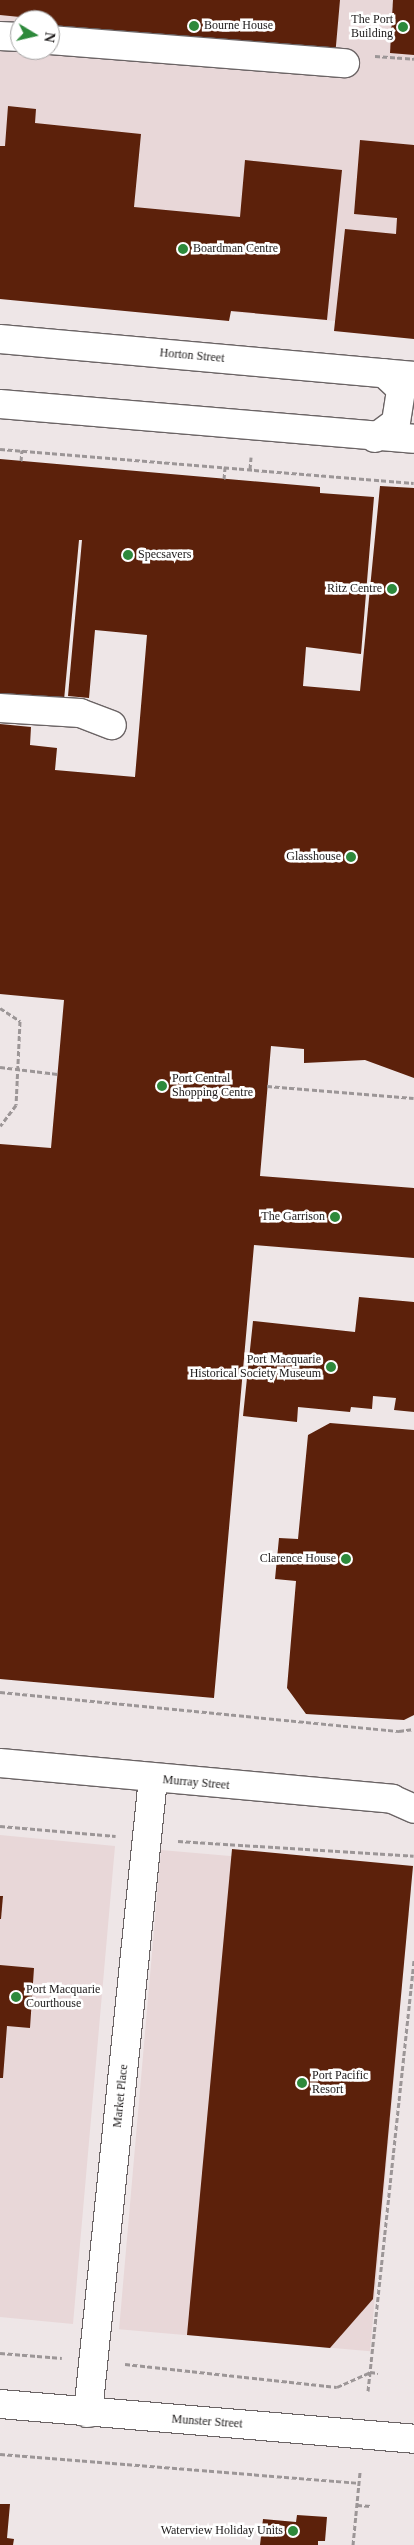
<!DOCTYPE html>
<html>
<head>
<meta charset="utf-8">
<style>
  body { margin:0 }
  #map { position:relative; width:414px; height:2545px; overflow:hidden; background:#eee6e7; font-family:Georgia,serif }
  div>[style] { position:absolute }
  .built>* { inset:0; background:#e8d7d8; transform-origin:0 0 }
  .building>* { inset:0; background:#5c210b }
  .path>* { height:3px; margin-top:-1.5px; transform-origin:0; background:repeating-linear-gradient(90deg,#9c9697 0 5px,transparent 0 7.5px) }
  .roads { filter:drop-shadow(1px 0 #6b6465) drop-shadow(-1px 0 #6b6465) drop-shadow(0 1px #6b6465) drop-shadow(0 -1px #6b6465) }
  .minor>* { height:28px; margin:-14px; padding:0 14px; transform-origin:14px; border-radius:14px; background:#fff }
  .dots>* { width:14px; height:14px; translate:-50% -50%; box-sizing:border-box; border:2px solid #fff; border-radius:50% }
  span { translate:-50% -50%; white-space:nowrap; text-align:center; line-height:1.15; -webkit-text-stroke:5px #fff; paint-order:stroke }
  .poi-label { font-size:12px; color:#1c1919 }
  .right { translate:-100% -50%; text-align:right }
  .left { translate:0 -50%; text-align:left }
  .street-label { font-size:12px; color:#1c1919 }
  .north { position:absolute; left:10px; top:10px; width:50px; height:50px; box-sizing:border-box; background:#fff; border:1px solid #a4a3a3; border-radius:50%; rotate:99deg; font-size:14px; font-weight:700; line-height:20px; text-align:center; color:#1c1919 }
  .north::after { content:''; display:block; margin:auto; width:18px; height:22px; background:#2d893b; clip-path:polygon(50% 0,100% 100%,50% 72%,0 100%) }
</style>
</head>
<body>
<div id="map">
  <div class="built">
    <i style="clip-path:polygon(evenodd,0 0,414px 0,414px 328px,0 291px,0 0,20px 20px,50px 20px,50px 50px,20px 50px,20px 20px)"></i>
    <i style="clip-path:polygon(0 1835px,115px 1846px,73px 2324px,0 2317px)"></i>
    <i style="left:161px;top:1850px;width:252px;height:481px;rotate:5deg"></i>
  </div>
  <div class="building">
    <i style="clip-path:polygon(0 0,340px 0,335px 57px,50px 33px,50px 20px,0 15px)"></i>
    <i style="clip-path:polygon(393px 0,414px 0,414px 55px,390px 53px)"></i>
    <i style="clip-path:polygon(8px 106px,36px 109px,35px 123px,141px 134px,134px 207px,240px 217px,245px 160px,342px 170px,327px 320px,231px 311px,229px 321px,0 299px,0 146px,5px 146px)"></i>
    <i style="clip-path:polygon(360px 140px,414px 145px,414px 339px,334px 331px,345px 229px,396px 234px,397px 218px,354px 214px)"></i>
    <i style="clip-path:polygon(0 459px,320px 487px,320px 493px,374px 497px,361px 654px,306px 647px,303px 686px,360px 691px,380px 486px,414px 488px,414px 1078px,365px 1060px,304px 1063px,304px 1049px,271px 1046px,260px 1176px,414px 1188px,414px 1258px,254px 1245px,214px 1698px,0 1679px,0 1144px,51px 1148px,64px 1000px,0 994px,0 724px,31px 727px,30px 745px,57px 748px,55px 770px,135px 777px,147px 635px,95px 630px,89px 698px,68px 696px,82px 540px,79px 540px,64px 700px,0 695px)"></i>
    <i style="clip-path:polygon(359px 1297px,414px 1302px,414px 1412px,394px 1410px,396px 1398px,373px 1396px,372px 1409px,351px 1407px,350px 1412px,298px 1407px,297px 1422px,243px 1416px,253px 1321px,355px 1332px)"></i>
    <i style="clip-path:polygon(330px 1423px,414px 1430px,414px 1715px,404px 1720px,306px 1714px,287px 1688px,296px 1581px,275px 1579px,279px 1538px,298px 1539px,308px 1435px)"></i>
    <i style="clip-path:polygon(232px 1849px,413px 1866px,373px 2299px,330px 2348px,187px 2335px)"></i>
    <i style="clip-path:polygon(0 1896px,3px 1896px,1px 1919px,0 1919px)"></i>
    <i style="clip-path:polygon(0 1965px,34px 1968px,30px 2028px,7px 2026px,3px 2078px,0 2078px)"></i>
    <i style="clip-path:polygon(0 2504px,10px 2504px,7px 2538px,14px 2539px,13px 2545px,0 2545px)"></i>
    <i style="clip-path:polygon(297px 2515px,327px 2517px,325px 2541px,318px 2541px,318px 2545px,260px 2545px,263px 2519px,296px 2522px)"></i>
  </div>
  <div class="path">
    <i style="left:375px;top:56px;width:39px;rotate:4deg"></i>
    <i style="left:0;top:449px;width:415px;rotate:4.7deg"></i>
    <i style="left:21px;top:461px;width:11px;rotate:-85deg"></i>
    <i style="left:250px;top:469px;width:12px;rotate:-85deg"></i>
    <i style="left:224px;top:479px;width:12px;rotate:-85deg"></i>
    <i style="left:0;top:1008px;width:24px;rotate:33deg"></i>
    <i style="left:20px;top:1021px;width:84px;rotate:92.7deg"></i>
    <i style="left:16px;top:1105px;width:26px;rotate:127deg"></i>
    <i style="left:0;top:1067px;width:58px;rotate:6.9deg"></i>
    <i style="left:267px;top:1086px;width:147px;rotate:4.7deg"></i>
    <i style="left:0;top:1692px;width:401px;rotate:5.6deg"></i>
    <i style="left:399px;top:1731px;width:15px;rotate:-8deg"></i>
    <i style="left:0;top:1826px;width:116px;rotate:4.9deg"></i>
    <i style="left:178px;top:1841px;width:236px;rotate:3.6deg"></i>
    <i style="left:0;top:2353px;width:62px;rotate:4.6deg"></i>
    <i style="left:125px;top:2364px;width:213px;rotate:6.2deg"></i>
    <i style="left:337px;top:2387px;width:36px;rotate:-24deg"></i>
    <i style="left:370px;top:2372px;width:8px;rotate:7deg"></i>
    <i style="left:368px;top:2391px;width:433px;rotate:-83.9deg"></i>
    <i style="left:0;top:2454px;width:360px;rotate:4.6deg"></i>
    <i style="left:357px;top:2505px;width:14px;rotate:4deg"></i>
    <i style="left:353px;top:2545px;width:73px;rotate:-84.5deg"></i>
  </div>
  <div class="roads">
    <div class="minor">
      <i style="left:0;top:36px;width:20px;rotate:3deg"></i>
      <i style="left:50px;top:40px;width:296px;rotate:4.5deg"></i>
      <i style="left:0;top:339px;width:416px;rotate:5.1deg"></i>
      <i style="left:0;top:404px;width:415px;rotate:4.8deg"></i>
      <i style="left:375px;top:438px;width:26px;rotate:-37deg"></i>
      <i style="left:396px;top:422px;width:33px;rotate:-81deg"></i>
      <i style="left:401px;top:389px;width:23px;rotate:-137deg"></i>
      <i style="left:0;top:708px;width:80px;rotate:3.6deg"></i>
      <i style="left:80px;top:713px;width:34px;rotate:21deg"></i>
      <i style="left:0;top:1763px;width:394px;rotate:5.2deg"></i>
      <i style="left:392px;top:1799px;width:24px;rotate:24deg"></i>
      <i style="left:0;top:2404px;width:415px;rotate:4.8deg"></i>
      <i style="left:88px;top:2413px;width:637px;rotate:-84.15deg"></i>
    </div>
  </div>
  <div class="dots">
    <i style="left:194px;top:26px;background:#2d893b"></i>
    <i style="left:403px;top:27px;background:#2d893b"></i>
    <i style="left:183px;top:249px;background:#2d893b"></i>
    <i style="left:128px;top:555px;background:#2d893b"></i>
    <i style="left:392px;top:589px;background:#2d893b"></i>
    <i style="left:351px;top:857px;background:#2d893b"></i>
    <i style="left:162px;top:1086px;background:#2d893b"></i>
    <i style="left:335px;top:1217px;background:#2d893b"></i>
    <i style="left:331px;top:1367px;background:#2d893b"></i>
    <i style="left:346px;top:1559px;background:#2d893b"></i>
    <i style="left:16px;top:1997px;background:#2d893b"></i>
    <i style="left:302px;top:2083px;background:#2d893b"></i>
    <i style="left:293px;top:2531px;background:#2d893b"></i>
  </div>
  <div class="poi-label">
    <span class="right" style="left:393px;top:27px">The Port<br>Building</span>
    <span class="left" style="left:204px;top:26px">Bourne House</span>
    <span class="left" style="left:193px;top:249px">Boardman Centre</span>
    <span class="left" style="left:138px;top:555px">Specsavers</span>
    <span class="right" style="left:382px;top:589px">Ritz Centre</span>
    <span class="right" style="left:341px;top:857px">Glasshouse</span>
    <span class="left" style="left:172px;top:1086px">Port Central<br>Shopping Centre</span>
    <span class="right" style="left:325px;top:1217px">The Garrison</span>
    <span class="right" style="left:321px;top:1367px">Port Macquarie<br>Historical Society Museum</span>
    <span class="right" style="left:336px;top:1559px">Clarence House</span>
    <span class="left" style="left:26px;top:1997px">Port Macquarie<br>Courthouse</span>
    <span class="left" style="left:312px;top:2083px">Port Pacific<br>Resort</span>
    <span class="right" style="left:283px;top:2531px">Waterview Holiday Units</span>
  </div>
  <div class="street-label">
    <span style="left:192px;top:356px;rotate:5deg">Horton Street</span>
    <span style="left:196px;top:1783px;rotate:5deg">Murray Street</span>
    <span style="left:121px;top:2096px;rotate:-84deg">Market Place</span>
    <span style="left:207px;top:2422px;rotate:4deg">Munster Street</span>
  </div>
  <div class="north">N</div>
</div>
</body>
</html>
